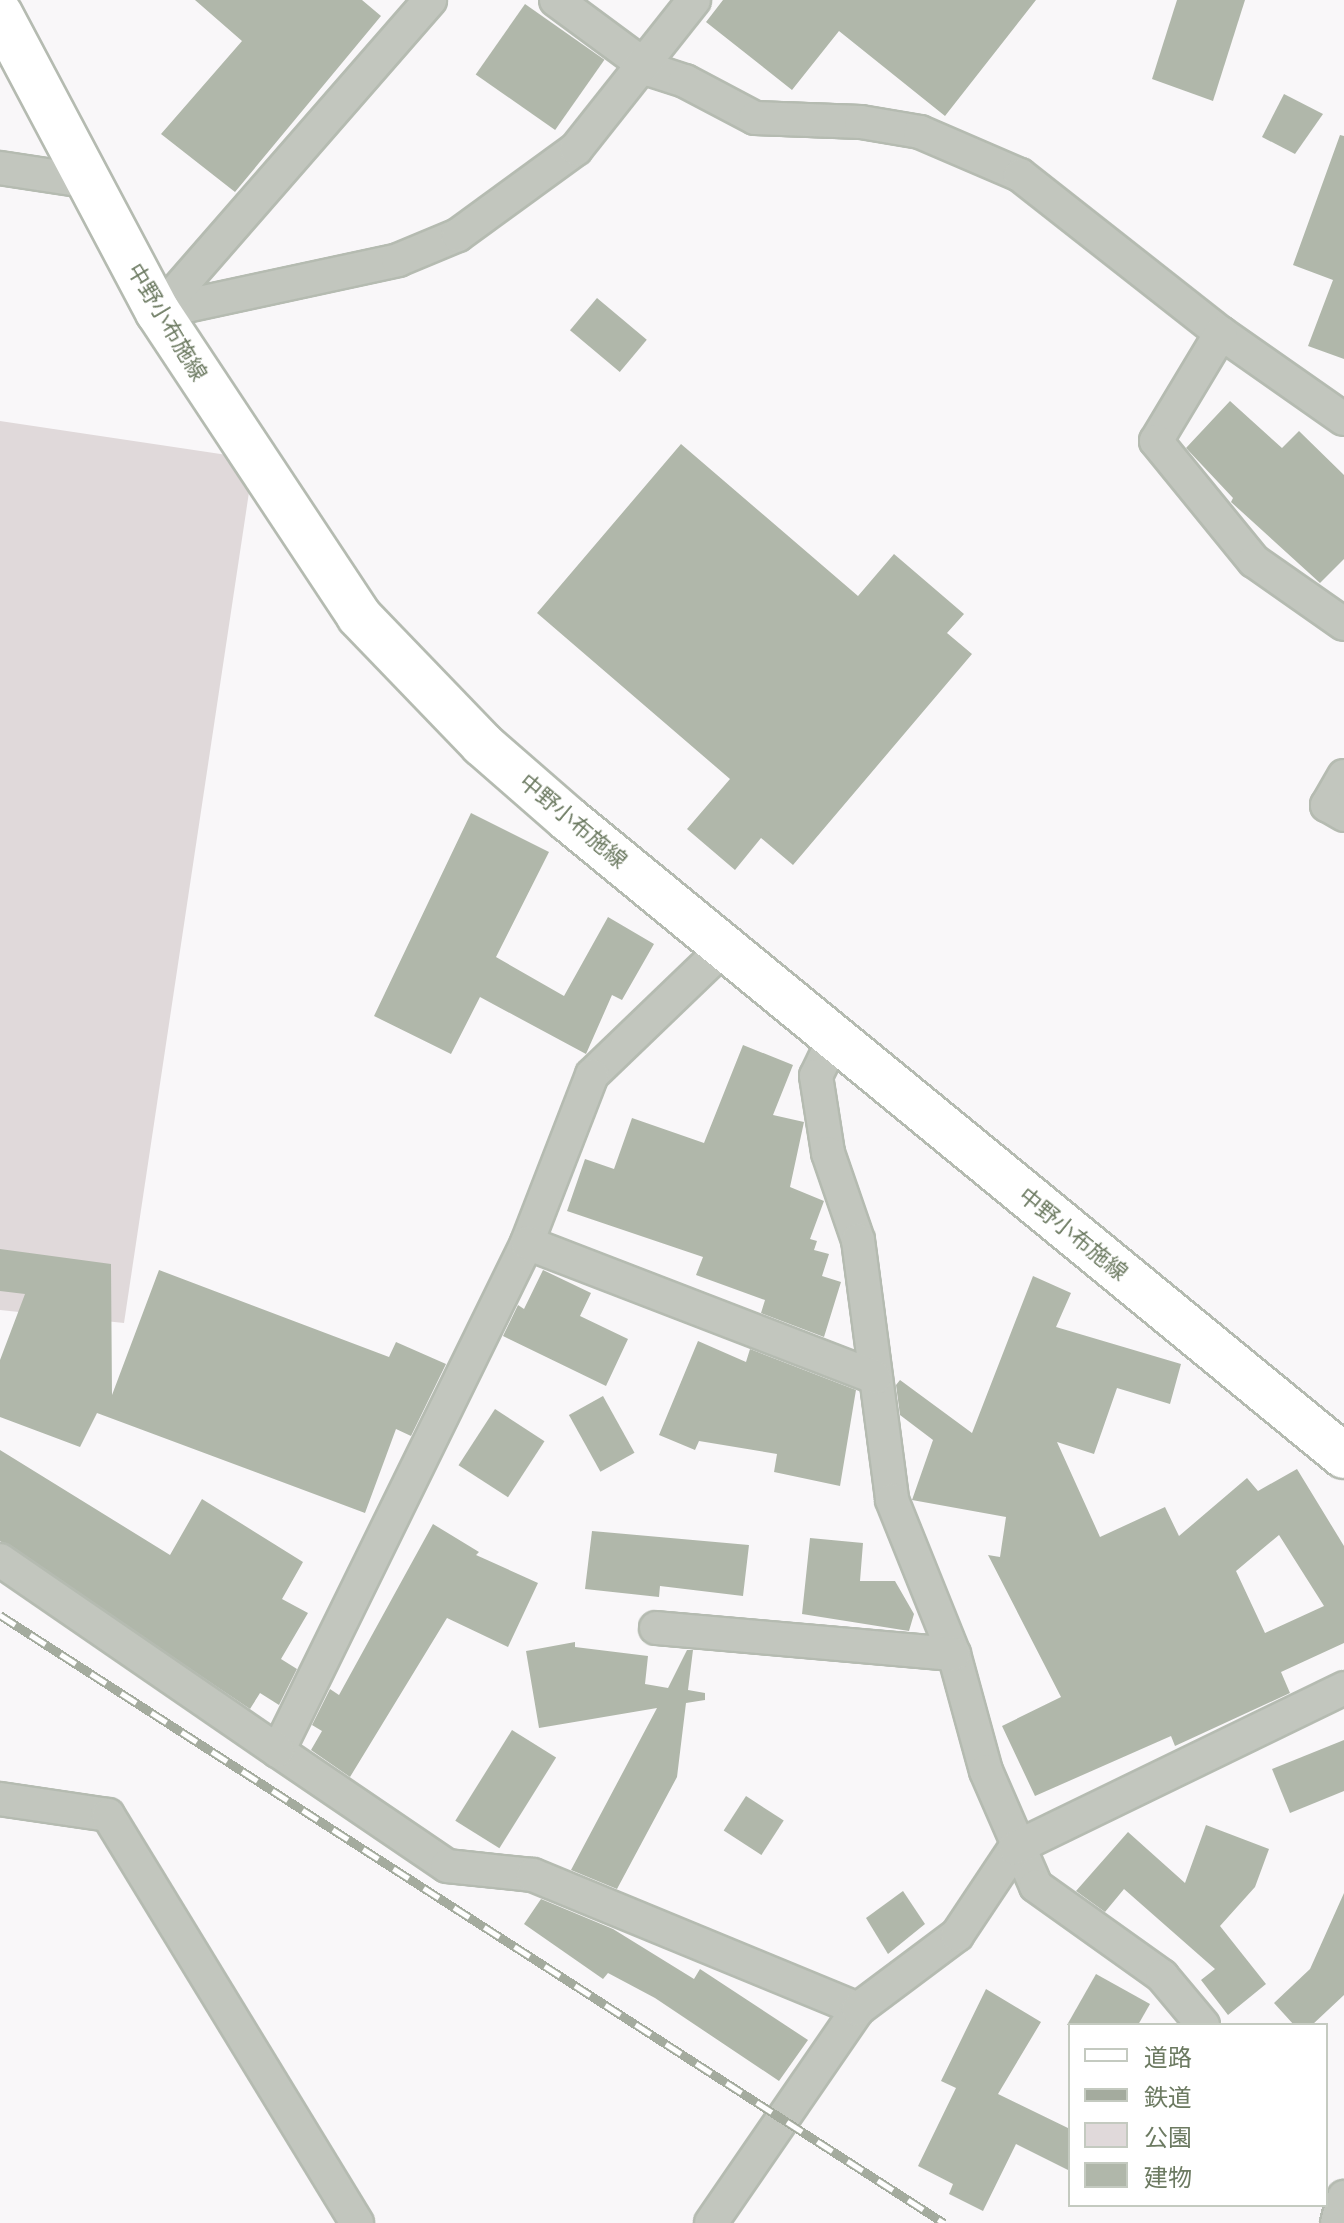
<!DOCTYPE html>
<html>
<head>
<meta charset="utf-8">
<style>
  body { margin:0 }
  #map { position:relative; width:1344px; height:2223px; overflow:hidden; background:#f9f7f9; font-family:"Roboto Condensed","Noto Sans JP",sans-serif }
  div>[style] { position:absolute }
  .green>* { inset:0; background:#e0d9da }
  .building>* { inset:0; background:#b0b7aa; transform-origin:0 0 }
  .roads { filter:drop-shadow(2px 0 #b5bbb1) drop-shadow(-2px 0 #b5bbb1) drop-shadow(0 2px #b5bbb1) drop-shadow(0 -2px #b5bbb1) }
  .minor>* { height:32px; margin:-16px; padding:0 16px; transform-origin:16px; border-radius:16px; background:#c2c6be }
  .secondary>* { height:44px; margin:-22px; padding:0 22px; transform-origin:22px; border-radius:22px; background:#fff }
  .rail>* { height:9px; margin-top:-4.5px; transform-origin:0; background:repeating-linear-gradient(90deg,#fff 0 18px,#a4ab9e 0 36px); box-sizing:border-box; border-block:2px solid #a4ab9e }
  span { translate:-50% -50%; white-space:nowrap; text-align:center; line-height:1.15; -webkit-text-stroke:8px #fff; paint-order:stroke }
  .street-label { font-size:22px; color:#6c7a61 }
  .legend { position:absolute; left:1068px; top:2023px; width:260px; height:184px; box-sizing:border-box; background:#fff; border:2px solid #c4cac0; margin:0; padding:10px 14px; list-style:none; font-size:24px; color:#6c7a61 }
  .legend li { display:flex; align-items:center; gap:16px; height:40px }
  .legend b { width:40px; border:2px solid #c4cac0 }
</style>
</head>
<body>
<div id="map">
  <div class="green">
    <i style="clip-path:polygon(0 421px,254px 459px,124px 1323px,0 1310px)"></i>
  </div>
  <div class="building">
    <i style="clip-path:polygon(195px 0,362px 0,381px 16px,235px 192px,161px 134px,242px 41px)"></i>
    <i style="clip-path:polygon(723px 0,1036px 0,945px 116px,839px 31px,792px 90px,706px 22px)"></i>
    <i style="clip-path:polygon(1177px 0,1245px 0,1213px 101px,1152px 79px)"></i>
    <i style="left:525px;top:4px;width:97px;height:86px;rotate:35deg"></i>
    <i style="clip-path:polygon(1284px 94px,1323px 114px,1295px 154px,1262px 137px)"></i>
    <i style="clip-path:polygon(1340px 135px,1344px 136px,1344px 359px,1308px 346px,1333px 280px,1293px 265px)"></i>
    <i style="left:597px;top:298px;width:65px;height:42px;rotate:40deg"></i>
    <i style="clip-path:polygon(1230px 401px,1282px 448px,1299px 431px,1344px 475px,1344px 559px,1320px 583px,1231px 502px,1233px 498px,1186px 448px)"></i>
    <i style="clip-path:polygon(681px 444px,858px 596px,894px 554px,964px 614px,947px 633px,972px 654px,793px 865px,761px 838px,735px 870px,687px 829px,730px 779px,537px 613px)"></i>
    <i style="clip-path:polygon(471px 813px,549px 852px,496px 957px,564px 996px,608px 917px,654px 944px,622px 1000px,612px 995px,586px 1054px,480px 997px,451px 1054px,374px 1016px)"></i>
    <i style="clip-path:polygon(743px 1045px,793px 1065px,773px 1115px,804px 1122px,790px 1187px,824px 1201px,810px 1239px,817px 1241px,814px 1250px,829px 1254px,822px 1276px,841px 1282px,824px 1337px,761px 1313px,765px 1300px,696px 1275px,703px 1257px,567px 1211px,585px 1159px,614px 1169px,632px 1118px,704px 1143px)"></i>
    <i style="clip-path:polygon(0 1249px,111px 1264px,112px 1395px,159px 1270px,389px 1357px,396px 1342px,446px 1364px,411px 1436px,396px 1429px,365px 1513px,97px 1413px,80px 1447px,0 1417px,0 1360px,25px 1294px,0 1291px)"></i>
    <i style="clip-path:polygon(543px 1270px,591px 1293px,580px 1316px,628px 1339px,606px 1386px,503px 1336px,518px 1305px,524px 1309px)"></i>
    <i style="clip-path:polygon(evenodd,1033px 1276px,1071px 1293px,1056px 1327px,1181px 1364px,1170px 1404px,1117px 1388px,1094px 1454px,1057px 1442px,1100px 1537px,1165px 1507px,1179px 1536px,1247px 1478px,1258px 1491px,1297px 1469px,1344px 1546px,1344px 1643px,1281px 1672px,1290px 1693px,1175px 1746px,1171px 1736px,1035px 1796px,1002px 1726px,1061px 1697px,988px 1555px,1000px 1557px,1006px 1517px,912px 1500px,933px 1440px,900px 1415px,896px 1385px,900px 1380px,972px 1433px,1033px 1276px,1279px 1535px,1324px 1606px,1265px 1633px,1236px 1571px,1279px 1535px)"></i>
    <i style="clip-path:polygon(698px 1341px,746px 1362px,750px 1349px,856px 1390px,840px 1486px,774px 1472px,777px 1454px,699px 1441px,695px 1450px,659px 1435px)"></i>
    <i style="left:603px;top:1396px;width:65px;height:39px;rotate:61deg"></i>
    <i style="left:495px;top:1409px;width:59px;height:67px;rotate:33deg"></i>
    <i style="clip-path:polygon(0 1450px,170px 1555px,202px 1499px,303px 1562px,282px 1599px,308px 1613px,281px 1659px,297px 1669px,279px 1705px,260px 1693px,250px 1709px,0 1541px)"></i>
    <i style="clip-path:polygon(433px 1524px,479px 1552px,476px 1555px,538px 1583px,508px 1647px,447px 1618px,350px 1777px,311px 1750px,322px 1731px,312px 1725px,330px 1689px,339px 1695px)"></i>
    <i style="clip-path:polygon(592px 1531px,749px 1545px,743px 1596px,660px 1586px,659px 1597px,585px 1589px)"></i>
    <i style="clip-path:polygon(810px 1538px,863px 1543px,860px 1581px,895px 1581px,914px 1614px,909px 1631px,802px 1614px)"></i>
    <i style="clip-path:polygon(575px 1642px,575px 1647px,648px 1656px,645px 1684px,668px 1688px,687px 1650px,693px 1650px,688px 1690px,705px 1693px,705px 1700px,686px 1703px,677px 1777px,617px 1889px,571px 1870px,657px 1708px,539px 1728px,526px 1651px)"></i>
    <i style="left:512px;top:1730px;width:52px;height:107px;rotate:32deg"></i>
    <i style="clip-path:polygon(1344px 1740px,1344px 1791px,1290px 1813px,1272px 1769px)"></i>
    <i style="left:746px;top:1796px;width:45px;height:41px;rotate:33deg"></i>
    <i style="clip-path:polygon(1206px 1825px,1269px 1849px,1255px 1887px,1220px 1926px,1266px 1984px,1228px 2015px,1201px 1980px,1215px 1969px,1124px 1889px,1105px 1912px,1076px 1891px,1128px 1832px,1185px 1883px)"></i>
    <i style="clip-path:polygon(903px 1891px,925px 1924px,888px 1954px,866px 1918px)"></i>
    <i style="clip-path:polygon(1344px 1893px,1344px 1995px,1312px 2025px,1294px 2025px,1274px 2003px,1310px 1969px)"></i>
    <i style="clip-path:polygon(541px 1899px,613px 1929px,694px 1979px,700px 1969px,808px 2040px,779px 2081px,655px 1998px,608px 1973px,603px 1979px,524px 1924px)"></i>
    <i style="clip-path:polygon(1096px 1974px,1150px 2004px,1138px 2025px,1067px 2025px)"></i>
    <i style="clip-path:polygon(986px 1989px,1041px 2022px,998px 2094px,1070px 2129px,1070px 2171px,1016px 2144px,983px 2211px,949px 2194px,953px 2184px,918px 2166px,956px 2088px,941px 2081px)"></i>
  </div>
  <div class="roads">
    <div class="minor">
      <i style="left:556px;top:0;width:118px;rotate:36.4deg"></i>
      <i style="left:651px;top:70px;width:36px;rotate:18deg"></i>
      <i style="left:685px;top:81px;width:79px;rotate:27.9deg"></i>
      <i style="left:755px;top:118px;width:106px;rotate:2.2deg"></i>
      <i style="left:861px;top:122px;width:60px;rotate:9.6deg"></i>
      <i style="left:920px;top:132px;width:109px;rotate:23.3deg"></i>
      <i style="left:1020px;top:175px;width:256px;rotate:38.2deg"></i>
      <i style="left:1221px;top:333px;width:150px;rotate:35deg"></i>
      <i style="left:0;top:168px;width:86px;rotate:8.7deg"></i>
      <i style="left:158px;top:312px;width:246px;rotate:-12.2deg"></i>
      <i style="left:398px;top:260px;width:65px;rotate:-22.6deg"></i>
      <i style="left:458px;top:235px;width:146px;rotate:-36.1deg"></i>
      <i style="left:576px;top:149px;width:190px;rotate:-51.6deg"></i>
      <i style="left:158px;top:312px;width:414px;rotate:-48.9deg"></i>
      <i style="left:1221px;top:333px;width:126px;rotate:121deg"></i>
      <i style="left:1156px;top:441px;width:155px;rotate:50.8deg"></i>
      <i style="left:1254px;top:561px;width:110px;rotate:35deg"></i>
      <i style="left:1344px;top:776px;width:34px;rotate:120deg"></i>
      <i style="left:1327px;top:805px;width:20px;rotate:30deg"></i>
      <i style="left:726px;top:946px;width:186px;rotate:136.1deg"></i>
      <i style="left:592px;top:1075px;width:180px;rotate:111.2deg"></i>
      <i style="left:527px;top:1243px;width:566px;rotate:116.11deg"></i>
      <i style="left:278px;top:1751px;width:204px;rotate:34.2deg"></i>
      <i style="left:447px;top:1866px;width:86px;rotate:6deg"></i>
      <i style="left:533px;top:1875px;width:352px;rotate:22.4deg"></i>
      <i style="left:834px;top:1039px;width:41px;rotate:115.9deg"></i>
      <i style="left:816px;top:1076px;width:78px;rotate:81.1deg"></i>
      <i style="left:828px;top:1153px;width:92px;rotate:71deg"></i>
      <i style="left:858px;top:1240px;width:262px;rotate:82.5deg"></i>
      <i style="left:892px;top:1500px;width:166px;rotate:68.1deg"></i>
      <i style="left:954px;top:1654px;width:121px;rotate:74.7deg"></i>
      <i style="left:986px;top:1771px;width:125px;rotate:66.5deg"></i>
      <i style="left:1036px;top:1886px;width:155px;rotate:35.5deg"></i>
      <i style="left:1162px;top:1976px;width:64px;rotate:50.1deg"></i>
      <i style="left:527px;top:1243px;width:373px;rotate:21.1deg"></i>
      <i style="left:0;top:1560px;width:337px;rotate:34.5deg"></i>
      <i style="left:656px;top:1628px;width:299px;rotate:5deg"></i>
      <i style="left:0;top:1799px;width:109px;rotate:8.4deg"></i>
      <i style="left:108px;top:1815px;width:478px;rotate:58.6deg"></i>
      <i style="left:711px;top:2223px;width:260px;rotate:-55.5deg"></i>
      <i style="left:858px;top:2009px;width:124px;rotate:-36.8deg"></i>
      <i style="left:957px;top:1935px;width:105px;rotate:-56.3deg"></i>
      <i style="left:1015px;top:1848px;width:366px;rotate:-25.9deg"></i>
      <i style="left:1337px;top:2223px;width:27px;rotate:-75deg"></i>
    </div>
    <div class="secondary">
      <i style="left:0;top:14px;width:337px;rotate:62.1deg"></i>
      <i style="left:158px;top:312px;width:364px;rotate:56.5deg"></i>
      <i style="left:359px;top:616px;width:178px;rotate:46.1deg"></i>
      <i style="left:482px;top:744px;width:114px;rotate:41.1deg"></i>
      <i style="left:568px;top:819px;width:1004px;rotate:39.38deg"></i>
    </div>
  </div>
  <div class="rail">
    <i style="left:0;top:1615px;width:1123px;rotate:32.78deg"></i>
  </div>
  <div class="street-label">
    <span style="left:167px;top:322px;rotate:59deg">中野小布施線</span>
    <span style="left:573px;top:821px;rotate:40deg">中野小布施線</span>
    <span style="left:1073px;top:1234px;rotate:39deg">中野小布施線</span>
  </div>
  <ul class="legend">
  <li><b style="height:10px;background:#fff"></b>道路</li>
  <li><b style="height:10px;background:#a4ab9e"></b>鉄道</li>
  <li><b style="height:22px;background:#e0d9da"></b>公園</li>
  <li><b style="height:22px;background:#b0b7aa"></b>建物</li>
  </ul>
</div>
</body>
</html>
